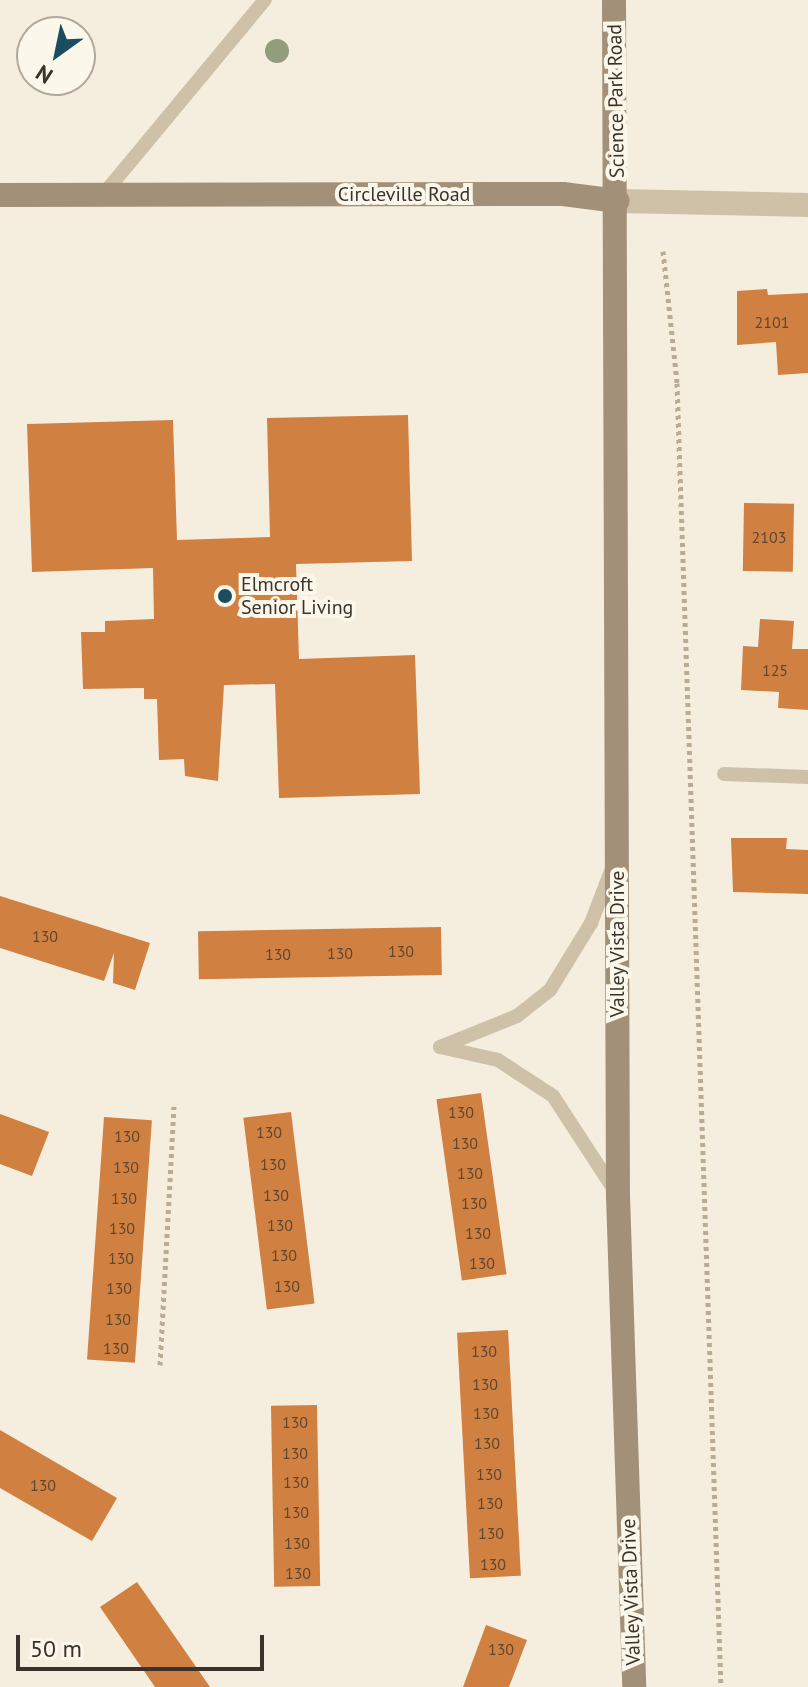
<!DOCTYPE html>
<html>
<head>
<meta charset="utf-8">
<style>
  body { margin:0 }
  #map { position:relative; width:808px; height:1687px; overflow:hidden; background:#f5eede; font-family:"PT Sans",sans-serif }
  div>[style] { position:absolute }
  .building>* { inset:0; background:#d08041; transform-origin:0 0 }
  .path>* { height:5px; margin-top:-2.5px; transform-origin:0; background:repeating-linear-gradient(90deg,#baac92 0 4px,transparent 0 8px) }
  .lane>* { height:14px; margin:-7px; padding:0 7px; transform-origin:7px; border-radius:7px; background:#cec1a8 }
  .street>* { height:24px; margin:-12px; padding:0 12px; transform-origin:12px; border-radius:12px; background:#cec1a8 }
  .secondary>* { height:24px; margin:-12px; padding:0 12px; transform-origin:12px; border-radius:12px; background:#a29079 }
  .trees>* { width:24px; height:24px; margin:-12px; border-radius:50%; background:#919d7b }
  .dots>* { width:22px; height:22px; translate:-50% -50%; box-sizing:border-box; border:4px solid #fbf7eb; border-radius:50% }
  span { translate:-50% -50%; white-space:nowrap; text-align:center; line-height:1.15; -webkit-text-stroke:8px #fbf7eb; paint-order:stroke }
  .number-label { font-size:16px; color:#60462f }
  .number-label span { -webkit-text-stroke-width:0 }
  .street-label { font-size:20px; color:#3b3229 }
  .poi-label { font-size:20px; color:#3b3229 }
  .left { translate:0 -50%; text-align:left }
  .north { position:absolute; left:16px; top:16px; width:80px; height:80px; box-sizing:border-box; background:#fbf7eb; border:2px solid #aea89d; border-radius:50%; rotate:213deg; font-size:22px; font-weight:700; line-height:32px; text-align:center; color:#3b3229 }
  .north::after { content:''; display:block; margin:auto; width:28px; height:36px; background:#1a4d60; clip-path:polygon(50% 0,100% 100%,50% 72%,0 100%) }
  .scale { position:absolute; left:16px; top:1635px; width:248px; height:36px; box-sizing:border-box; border:4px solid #3b3229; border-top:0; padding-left:10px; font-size:24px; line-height:28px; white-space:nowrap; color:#3b3229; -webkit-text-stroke:6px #fbf7eb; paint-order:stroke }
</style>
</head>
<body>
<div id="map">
  <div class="building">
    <i style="clip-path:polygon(767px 289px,768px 295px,808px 293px,808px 373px,778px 375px,776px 342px,737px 345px,737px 291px)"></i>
    <i style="clip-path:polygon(408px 415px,412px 561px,296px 564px,299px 659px,415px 655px,420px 794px,279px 798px,275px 684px,224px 685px,218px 781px,185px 776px,184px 759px,159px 760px,157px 699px,144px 699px,144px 688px,83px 689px,81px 632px,105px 632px,105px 621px,154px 619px,153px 568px,32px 572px,27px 424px,173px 420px,177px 540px,270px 537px,267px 418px)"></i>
    <i style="left:744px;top:503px;width:50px;height:68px;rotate:1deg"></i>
    <i style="clip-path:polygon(760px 619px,794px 621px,792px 649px,808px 649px,808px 710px,778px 708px,779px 692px,741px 690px,743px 646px,758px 647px)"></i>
    <i style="clip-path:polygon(731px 838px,787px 838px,786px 849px,808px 850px,808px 894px,733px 892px)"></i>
    <i style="clip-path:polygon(0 896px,150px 943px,135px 990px,113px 983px,114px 953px,104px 981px,0 948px)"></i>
    <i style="left:441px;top:927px;width:48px;height:243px;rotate:89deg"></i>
    <i style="left:481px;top:1093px;width:183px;height:45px;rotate:82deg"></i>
    <i style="left:291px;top:1112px;width:193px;height:48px;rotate:83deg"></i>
    <i style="clip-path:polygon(0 1114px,49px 1132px,32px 1176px,0 1164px)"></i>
    <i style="left:104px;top:1117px;width:48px;height:243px;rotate:4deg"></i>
    <i style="left:508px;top:1330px;width:246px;height:51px;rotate:87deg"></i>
    <i style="left:317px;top:1405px;width:181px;height:46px;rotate:89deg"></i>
    <i style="clip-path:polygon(0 1430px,117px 1498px,92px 1541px,0 1488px)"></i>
    <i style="clip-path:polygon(137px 1582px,192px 1661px,210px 1687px,155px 1687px,100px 1607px)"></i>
    <i style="clip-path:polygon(486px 1625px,527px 1640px,509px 1687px,463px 1687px)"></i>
  </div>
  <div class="path">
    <i style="left:663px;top:251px;width:133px;rotate:83.9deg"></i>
    <i style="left:677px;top:383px;width:1305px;rotate:88.07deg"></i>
    <i style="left:160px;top:1365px;width:259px;rotate:-86.9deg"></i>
  </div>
  <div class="lane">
    <i style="left:102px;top:196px;width:255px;rotate:-50.3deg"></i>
    <i style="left:724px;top:774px;width:84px;rotate:2deg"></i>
    <i style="left:440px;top:1047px;width:83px;rotate:-21.9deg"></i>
    <i style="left:517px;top:1016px;width:42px;rotate:-38.2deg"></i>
    <i style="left:550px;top:990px;width:79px;rotate:-58.5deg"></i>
    <i style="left:591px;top:923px;width:56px;rotate:-69deg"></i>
    <i style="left:440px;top:1047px;width:59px;rotate:12.6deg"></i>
    <i style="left:498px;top:1060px;width:66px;rotate:33.2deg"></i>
    <i style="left:553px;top:1096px;width:113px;rotate:56.9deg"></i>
  </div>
  <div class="street">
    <i style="left:618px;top:201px;width:190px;rotate:1.2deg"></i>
  </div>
  <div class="secondary">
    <i style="left:614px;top:0;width:1196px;rotate:89.81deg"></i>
    <i style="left:618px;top:1196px;width:491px;rotate:88.1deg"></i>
    <i style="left:0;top:195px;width:563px;rotate:-0.1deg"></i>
    <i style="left:563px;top:194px;width:55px;rotate:7.3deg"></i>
  </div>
  <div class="trees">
    <i style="left:277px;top:51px"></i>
  </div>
  <div class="dots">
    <i style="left:225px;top:596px;background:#1a4d60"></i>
  </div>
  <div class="number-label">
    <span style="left:772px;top:322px">2101</span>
    <span style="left:769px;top:537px">2103</span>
    <span style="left:775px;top:670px">125</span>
    <span style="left:45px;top:936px">130</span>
    <span style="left:401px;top:951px">130</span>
    <span style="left:340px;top:953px">130</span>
    <span style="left:278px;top:954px">130</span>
    <span style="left:461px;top:1112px">130</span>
    <span style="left:269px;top:1132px">130</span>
    <span style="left:127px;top:1136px">130</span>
    <span style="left:465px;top:1143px">130</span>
    <span style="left:273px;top:1164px">130</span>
    <span style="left:126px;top:1167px">130</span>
    <span style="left:470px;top:1173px">130</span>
    <span style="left:276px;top:1195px">130</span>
    <span style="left:124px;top:1198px">130</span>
    <span style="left:474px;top:1203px">130</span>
    <span style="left:280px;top:1225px">130</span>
    <span style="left:122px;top:1228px">130</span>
    <span style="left:478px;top:1233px">130</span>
    <span style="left:284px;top:1255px">130</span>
    <span style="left:121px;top:1258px">130</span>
    <span style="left:482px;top:1263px">130</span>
    <span style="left:287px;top:1286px">130</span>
    <span style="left:119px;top:1288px">130</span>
    <span style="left:118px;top:1319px">130</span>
    <span style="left:116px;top:1348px">130</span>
    <span style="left:484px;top:1351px">130</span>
    <span style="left:485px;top:1384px">130</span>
    <span style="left:486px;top:1413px">130</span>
    <span style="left:295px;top:1422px">130</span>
    <span style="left:487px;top:1443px">130</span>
    <span style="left:295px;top:1453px">130</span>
    <span style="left:489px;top:1474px">130</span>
    <span style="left:296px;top:1482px">130</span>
    <span style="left:43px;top:1485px">130</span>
    <span style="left:490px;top:1503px">130</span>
    <span style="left:296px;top:1512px">130</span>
    <span style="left:491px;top:1533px">130</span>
    <span style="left:297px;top:1543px">130</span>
    <span style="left:493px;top:1564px">130</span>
    <span style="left:298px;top:1573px">130</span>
    <span style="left:501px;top:1649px">130</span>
  </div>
  <div class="street-label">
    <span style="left:616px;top:101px;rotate:-91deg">Science Park Road</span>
    <span style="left:404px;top:194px">Circleville Road</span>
    <span style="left:617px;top:944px;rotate:-90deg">Valley Vista Drive</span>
    <span style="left:631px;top:1592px;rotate:-92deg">Valley Vista Drive</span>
  </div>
  <div class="poi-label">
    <span class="left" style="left:241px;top:596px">Elmcroft<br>Senior Living</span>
  </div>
  <div class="north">N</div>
  <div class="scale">50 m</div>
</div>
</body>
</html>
